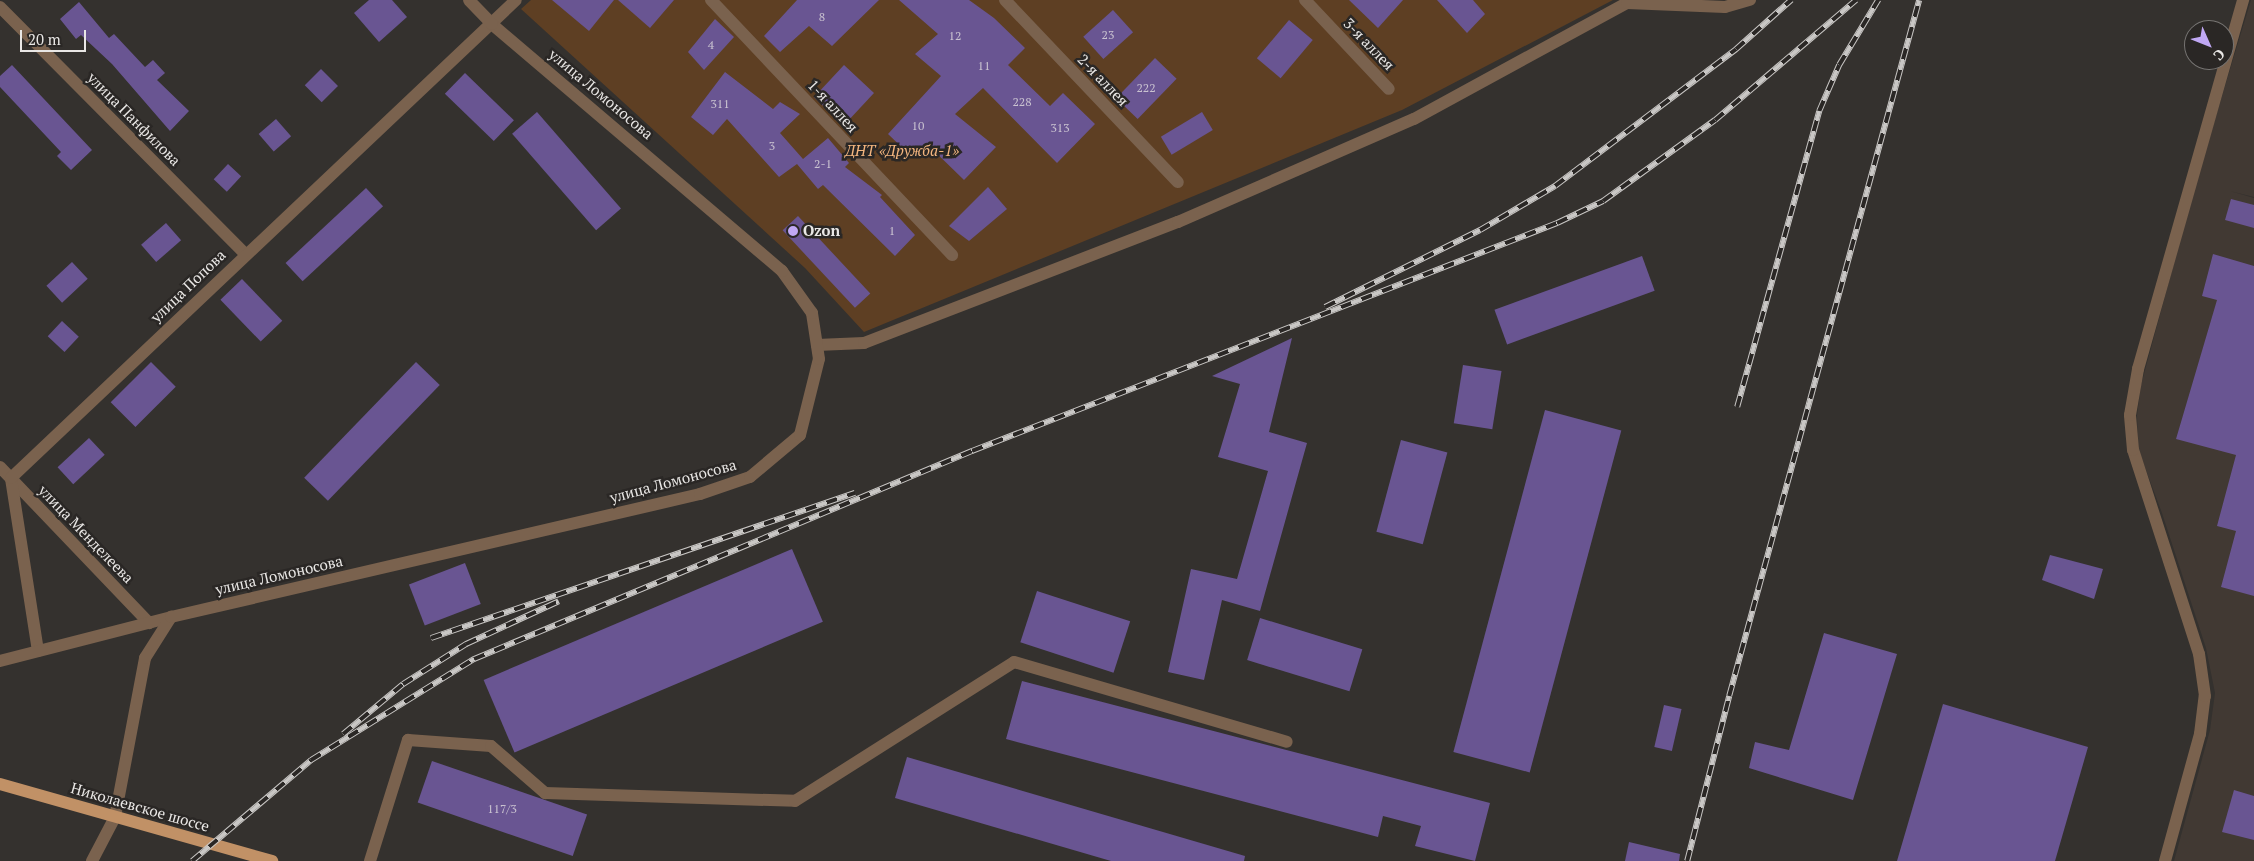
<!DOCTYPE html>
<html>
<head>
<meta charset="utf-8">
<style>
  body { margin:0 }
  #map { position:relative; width:2254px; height:861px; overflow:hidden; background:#34312e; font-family:"PT Serif",serif }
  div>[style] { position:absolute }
  .built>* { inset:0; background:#413933 }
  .green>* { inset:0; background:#5e3f23 }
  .building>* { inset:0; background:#695592; transform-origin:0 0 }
  .minor>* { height:12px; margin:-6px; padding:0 6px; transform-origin:6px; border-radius:6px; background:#7a624e }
  .major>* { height:12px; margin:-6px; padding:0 6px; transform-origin:6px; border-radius:6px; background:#c19166 }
  .rail>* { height:5.5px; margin-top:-2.75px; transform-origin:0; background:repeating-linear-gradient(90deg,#2a2725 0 11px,#c9c7c5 0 22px); box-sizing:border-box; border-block:1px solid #c9c7c5 }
  .dots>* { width:14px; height:14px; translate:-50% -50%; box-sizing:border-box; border:2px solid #2a2725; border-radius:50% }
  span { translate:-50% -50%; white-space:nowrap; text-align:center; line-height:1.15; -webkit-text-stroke:5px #2a2725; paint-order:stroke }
  .number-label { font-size:12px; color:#c9c2d0 }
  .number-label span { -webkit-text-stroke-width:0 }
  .street-label { font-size:15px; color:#e9e7e5 }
  .park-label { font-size:15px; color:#f4b67f; font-style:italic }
  .poi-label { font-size:15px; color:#e9e7e5; font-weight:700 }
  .left { translate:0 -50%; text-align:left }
  .north { position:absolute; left:2184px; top:20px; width:50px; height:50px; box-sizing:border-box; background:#2a2725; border:1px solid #767472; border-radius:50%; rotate:134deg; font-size:14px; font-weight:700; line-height:20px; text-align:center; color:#e9e7e5 }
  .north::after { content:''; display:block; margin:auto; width:18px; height:22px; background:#c0a8f4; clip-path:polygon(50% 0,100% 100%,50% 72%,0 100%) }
  .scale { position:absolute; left:20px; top:30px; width:66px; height:22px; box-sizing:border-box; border:2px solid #e9e7e5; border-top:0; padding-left:6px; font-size:15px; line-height:18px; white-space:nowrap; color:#e9e7e5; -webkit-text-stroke:4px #2a2725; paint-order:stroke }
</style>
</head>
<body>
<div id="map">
  <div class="built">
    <i style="clip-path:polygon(2251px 0,2254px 0,2254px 197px,2230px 191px,2254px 198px,2254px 861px,2174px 861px,2210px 730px,2215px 693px,2206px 648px,2162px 513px,2138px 449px,2137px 415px,2141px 385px,2196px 182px)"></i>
  </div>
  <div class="green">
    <i style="clip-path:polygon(531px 0,1613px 0,1402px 110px,864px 332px,805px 268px,521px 9px)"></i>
  </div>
  <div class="building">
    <i style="clip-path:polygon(369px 0,392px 0,407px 17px,379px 42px,354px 13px)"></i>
    <i style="clip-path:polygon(552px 0,614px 0,589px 31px)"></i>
    <i style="clip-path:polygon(618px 0,674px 0,650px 28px)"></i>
    <i style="clip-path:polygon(797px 0,879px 0,832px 46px,809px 26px,780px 52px,764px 36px)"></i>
    <i style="clip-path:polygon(899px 0,969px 0,994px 18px,1025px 48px,1008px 65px,1050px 106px,1063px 93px,1095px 124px,1057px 163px,983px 88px,955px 114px,996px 147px,964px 180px,926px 143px,913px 158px,888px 134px,941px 76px,915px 54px,938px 34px)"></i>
    <i style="clip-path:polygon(1349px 0,1403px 0,1378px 28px)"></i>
    <i style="clip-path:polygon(1437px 0,1473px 0,1485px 14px,1467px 33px)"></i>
    <i style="clip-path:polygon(79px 2px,109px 38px,114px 34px,145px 67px,153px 60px,165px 73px,157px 80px,189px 111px,170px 131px,112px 64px,81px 35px,76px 39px,60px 19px)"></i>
    <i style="left:1113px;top:10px;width:30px;height:40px;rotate:48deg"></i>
    <i style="clip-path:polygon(715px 19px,734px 37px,704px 70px,688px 52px)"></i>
    <i style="left:1289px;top:20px;width:31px;height:50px;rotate:40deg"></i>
    <i style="left:1155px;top:58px;width:30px;height:56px;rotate:44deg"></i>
    <i style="clip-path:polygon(12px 65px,92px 150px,71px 170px,57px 156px,61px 152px,0 87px,0 76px)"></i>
    <i style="left:844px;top:65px;width:41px;height:44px;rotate:43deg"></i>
    <i style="left:321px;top:69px;width:24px;height:23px;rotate:45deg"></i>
    <i style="clip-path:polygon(725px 72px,773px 109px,780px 102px,800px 114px,780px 133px,803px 159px,828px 138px,849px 163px,845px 167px,882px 195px,880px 197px,915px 235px,895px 256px,823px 185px,818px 189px,797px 164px,779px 177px,727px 119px,713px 135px,691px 117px)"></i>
    <i style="left:465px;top:73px;width:68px;height:29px;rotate:44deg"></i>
    <i style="left:537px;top:112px;width:128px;height:33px;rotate:49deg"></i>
    <i style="left:1202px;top:112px;width:21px;height:48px;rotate:59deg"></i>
    <i style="left:276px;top:119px;width:23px;height:23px;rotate:49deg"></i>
    <i style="left:228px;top:164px;width:18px;height:21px;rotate:43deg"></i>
    <i style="clip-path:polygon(988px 187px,1007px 209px,969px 241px,949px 226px)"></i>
    <i style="left:366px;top:188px;width:25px;height:110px;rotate:47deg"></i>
    <i style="clip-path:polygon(2231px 199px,2254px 205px,2254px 228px,2225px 220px)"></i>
    <i style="left:798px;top:216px;width:106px;height:21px;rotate:47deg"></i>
    <i style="left:166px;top:223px;width:23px;height:33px;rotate:49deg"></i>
    <i style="clip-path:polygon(2213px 254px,2254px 266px,2254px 596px,2221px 587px,2236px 531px,2217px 526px,2236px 455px,2176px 439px,2217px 300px,2202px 296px)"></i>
    <i style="left:1642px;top:256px;width:37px;height:157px;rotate:70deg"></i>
    <i style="left:72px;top:262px;width:23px;height:35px;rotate:47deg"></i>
    <i style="left:242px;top:279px;width:58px;height:30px;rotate:46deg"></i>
    <i style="left:62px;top:321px;width:23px;height:21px;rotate:43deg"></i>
    <i style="clip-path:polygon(1292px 338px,1269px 432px,1307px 443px,1260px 611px,1222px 600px,1204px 680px,1168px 672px,1191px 569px,1237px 579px,1268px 471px,1218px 457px,1240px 384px,1212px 376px)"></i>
    <i style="left:151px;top:362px;width:35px;height:57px;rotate:45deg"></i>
    <i style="left:416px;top:362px;width:33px;height:161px;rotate:44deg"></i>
    <i style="left:1463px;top:365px;width:39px;height:59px;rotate:9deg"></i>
    <i style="left:1545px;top:410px;width:79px;height:354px;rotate:15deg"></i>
    <i style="left:89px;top:438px;width:23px;height:43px;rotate:47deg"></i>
    <i style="left:1401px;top:440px;width:48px;height:95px;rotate:15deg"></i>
    <i style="left:792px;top:549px;width:79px;height:335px;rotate:67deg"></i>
    <i style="clip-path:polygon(2050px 555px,2103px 569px,2094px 599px,2042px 580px)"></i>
    <i style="left:465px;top:563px;width:44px;height:60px;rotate:69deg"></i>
    <i style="left:1037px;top:591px;width:98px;height:54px;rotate:18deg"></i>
    <i style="left:1260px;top:618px;width:107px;height:44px;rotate:17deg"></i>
    <i style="clip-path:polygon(1824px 633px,1897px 654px,1853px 800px,1749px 768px,1755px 742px,1789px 750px)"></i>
    <i style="clip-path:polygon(1022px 681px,1490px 803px,1475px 861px,1415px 846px,1421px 826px,1383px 816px,1378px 837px,1006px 739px)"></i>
    <i style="clip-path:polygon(1943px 704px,2088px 747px,2055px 861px,1897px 861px)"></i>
    <i style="left:1664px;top:705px;width:18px;height:43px;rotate:13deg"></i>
    <i style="clip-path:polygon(907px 757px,1245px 856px,1244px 861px,1111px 861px,895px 798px)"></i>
    <i style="left:432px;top:761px;width:164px;height:44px;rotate:19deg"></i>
    <i style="clip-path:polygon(2234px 790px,2254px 796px,2254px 840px,2222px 832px)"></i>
    <i style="clip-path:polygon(1629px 842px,1680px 854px,1679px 861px,1625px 861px)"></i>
  </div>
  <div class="minor">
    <i style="left:711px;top:0;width:351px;rotate:46.6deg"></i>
    <i style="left:1005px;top:0;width:251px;rotate:46.5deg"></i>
    <i style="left:1305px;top:0;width:122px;rotate:46.7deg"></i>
    <i style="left:0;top:7px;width:348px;rotate:45.2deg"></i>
    <i style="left:817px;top:345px;width:47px;rotate:-2.4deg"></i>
    <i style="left:864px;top:343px;width:337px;rotate:-21.1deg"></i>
    <i style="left:1178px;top:222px;width:257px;rotate:-23.6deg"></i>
    <i style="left:1414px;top:119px;width:243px;rotate:-28.6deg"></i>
    <i style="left:1627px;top:3px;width:98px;rotate:2.3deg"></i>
    <i style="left:1725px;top:7px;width:26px;rotate:-16deg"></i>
    <i style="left:0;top:467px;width:216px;rotate:46.3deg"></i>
    <i style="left:38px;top:651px;width:175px;rotate:-98.9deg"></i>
    <i style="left:11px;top:478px;width:695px;rotate:-43.43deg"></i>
    <i style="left:0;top:661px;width:177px;rotate:-14.4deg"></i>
    <i style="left:92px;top:861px;width:50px;rotate:-62.4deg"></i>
    <i style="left:115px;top:817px;width:162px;rotate:-79.3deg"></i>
    <i style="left:145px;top:658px;width:49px;rotate:-57.6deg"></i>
    <i style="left:171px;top:617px;width:543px;rotate:-13.09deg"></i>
    <i style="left:700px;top:494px;width:53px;rotate:-18.8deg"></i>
    <i style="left:750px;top:477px;width:65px;rotate:-40deg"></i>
    <i style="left:800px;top:435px;width:78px;rotate:-76deg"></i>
    <i style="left:819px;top:359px;width:47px;rotate:-98.7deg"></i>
    <i style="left:812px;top:313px;width:52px;rotate:-125.5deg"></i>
    <i style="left:782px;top:271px;width:381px;rotate:-139.6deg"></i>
    <i style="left:492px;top:24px;width:33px;rotate:-134deg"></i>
    <i style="left:370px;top:861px;width:127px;rotate:-72.6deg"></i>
    <i style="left:408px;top:740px;width:83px;rotate:4.1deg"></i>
    <i style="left:491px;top:746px;width:72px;rotate:41deg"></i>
    <i style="left:545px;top:793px;width:250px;rotate:1.8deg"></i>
    <i style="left:795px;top:801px;width:259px;rotate:-32.4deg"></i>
    <i style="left:1014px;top:662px;width:284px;rotate:16.3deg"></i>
    <i style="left:2165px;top:861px;width:132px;rotate:-74.6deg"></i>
    <i style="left:2200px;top:734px;width:38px;rotate:-83deg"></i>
    <i style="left:2205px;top:696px;width:42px;rotate:-98.1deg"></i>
    <i style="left:2199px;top:654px;width:214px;rotate:-107.9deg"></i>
    <i style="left:2133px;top:450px;width:35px;rotate:-95deg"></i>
    <i style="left:2130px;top:415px;width:47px;rotate:-80.1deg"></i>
    <i style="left:2138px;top:369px;width:384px;rotate:-74.1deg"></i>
  </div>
  <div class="major">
    <i style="left:0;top:784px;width:283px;rotate:15.8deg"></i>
  </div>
  <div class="rail">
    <i style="left:1325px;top:307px;width:173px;rotate:-26.4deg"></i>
    <i style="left:1480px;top:230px;width:87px;rotate:-30.4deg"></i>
    <i style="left:1555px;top:186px;width:227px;rotate:-37.1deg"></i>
    <i style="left:1736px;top:49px;width:74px;rotate:-41.7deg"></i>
    <i style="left:1737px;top:407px;width:307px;rotate:-74.5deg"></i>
    <i style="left:1819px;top:111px;width:50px;rotate:-66.5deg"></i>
    <i style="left:1839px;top:65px;width:76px;rotate:-59deg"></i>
    <i style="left:431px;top:638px;width:448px;rotate:-18.9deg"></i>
    <i style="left:343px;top:734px;width:78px;rotate:-39.8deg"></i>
    <i style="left:403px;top:684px;width:75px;rotate:-32.4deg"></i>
    <i style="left:466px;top:644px;width:102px;rotate:-24.8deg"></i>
    <i style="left:192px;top:861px;width:156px;rotate:-40.3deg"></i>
    <i style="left:311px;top:760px;width:192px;rotate:-31.8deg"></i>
    <i style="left:474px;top:659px;width:540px;rotate:-22.67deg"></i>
    <i style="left:972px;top:451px;width:628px;rotate:-21.29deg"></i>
    <i style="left:1557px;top:223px;width:51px;rotate:-25.6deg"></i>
    <i style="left:1603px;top:201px;width:138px;rotate:-35.9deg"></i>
    <i style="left:1715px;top:120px;width:185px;rotate:-40.4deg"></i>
    <i style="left:1687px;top:861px;width:170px;rotate:-75.7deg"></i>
    <i style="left:1729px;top:696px;width:721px;rotate:-74.73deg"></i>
  </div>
  <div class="dots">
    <i style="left:793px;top:231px;background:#c0a8f4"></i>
  </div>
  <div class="number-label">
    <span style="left:822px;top:17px">8</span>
    <span style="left:1108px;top:35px">23</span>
    <span style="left:955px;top:36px">12</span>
    <span style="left:711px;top:45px">4</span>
    <span style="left:984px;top:66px">11</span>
    <span style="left:1146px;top:88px">222</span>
    <span style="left:1022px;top:102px">228</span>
    <span style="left:720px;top:104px">311</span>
    <span style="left:918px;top:126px">10</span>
    <span style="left:1060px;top:128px">313</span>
    <span style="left:772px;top:146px">3</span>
    <span style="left:823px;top:164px">2-1</span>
    <span style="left:892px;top:231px">1</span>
    <span style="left:502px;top:809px">117/3</span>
  </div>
  <div class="street-label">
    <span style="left:1369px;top:44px;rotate:46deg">3-я аллея</span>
    <span style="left:1103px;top:80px;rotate:46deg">2-я аллея</span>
    <span style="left:601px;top:94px;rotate:40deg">улица Ломоносова</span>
    <span style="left:833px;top:106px;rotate:47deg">1-я аллея</span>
    <span style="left:134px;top:119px;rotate:45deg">улица Панфилова</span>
    <span style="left:188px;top:286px;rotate:-44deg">улица Попова</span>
    <span style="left:673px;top:481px;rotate:-15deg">улица Ломоносова</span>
    <span style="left:86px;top:534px;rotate:46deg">улица Менделеева</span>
    <span style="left:279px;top:575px;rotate:-13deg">улица Ломоносова</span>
    <span style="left:140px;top:807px;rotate:16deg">Николаевское шоссе</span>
  </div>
  <div class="park-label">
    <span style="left:902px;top:151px">ДНТ «Дружба-1»</span>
  </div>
  <div class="poi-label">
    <span class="left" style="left:803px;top:231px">Ozon</span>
  </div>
  <div class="north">С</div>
  <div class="scale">20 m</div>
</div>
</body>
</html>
